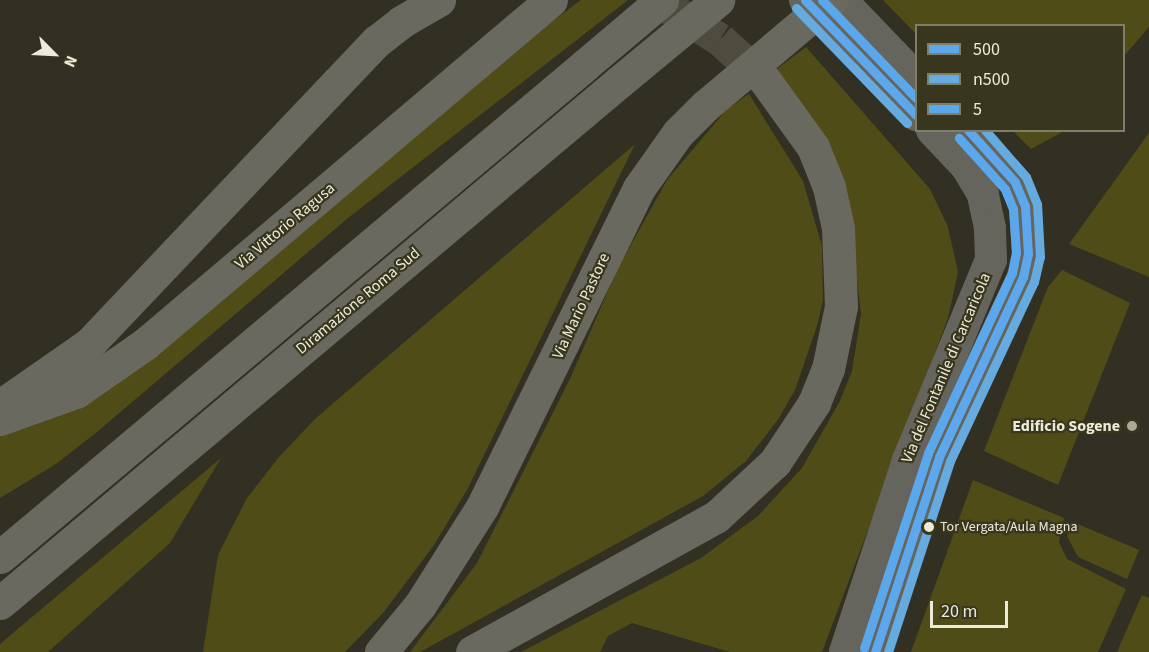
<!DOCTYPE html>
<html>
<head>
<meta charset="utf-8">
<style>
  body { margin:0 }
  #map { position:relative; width:1149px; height:652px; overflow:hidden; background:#323022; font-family:"Source Sans 3",sans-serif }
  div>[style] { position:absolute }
  .green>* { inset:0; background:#504c18 }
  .highway-tunnel>* { height:33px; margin-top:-16.5px; transform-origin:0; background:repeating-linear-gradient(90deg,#4e4c3e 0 33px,transparent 0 49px) }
  .minor>* { height:32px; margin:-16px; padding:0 16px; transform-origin:16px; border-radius:16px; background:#65655e }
  .highway>* { height:33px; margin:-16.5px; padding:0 16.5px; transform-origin:16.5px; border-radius:16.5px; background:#69695f }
  .highway-bridge>* { height:33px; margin:-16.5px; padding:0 16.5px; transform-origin:16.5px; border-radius:16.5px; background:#69695f }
  .bus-1>* { height:9px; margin:-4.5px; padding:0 4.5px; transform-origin:4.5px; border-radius:4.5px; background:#5da7ec }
  .bus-2>* { height:9px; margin:-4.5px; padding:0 4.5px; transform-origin:4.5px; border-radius:4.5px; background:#66abdf }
  .bus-3>* { height:9px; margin:-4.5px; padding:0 4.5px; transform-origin:4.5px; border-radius:4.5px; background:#5aa8eb }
  .dots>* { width:16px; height:16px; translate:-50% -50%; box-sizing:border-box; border:3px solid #38361c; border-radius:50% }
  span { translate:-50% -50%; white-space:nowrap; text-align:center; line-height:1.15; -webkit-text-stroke:4.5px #38361c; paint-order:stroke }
  .bus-label { font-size:14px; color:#ecebdb }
  .left { translate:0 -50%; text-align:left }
  .street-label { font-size:16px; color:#ecebdb }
  .poi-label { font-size:16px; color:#ecebdb; font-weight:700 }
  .right { translate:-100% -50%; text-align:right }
  .legend { position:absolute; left:915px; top:24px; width:210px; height:108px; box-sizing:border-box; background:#38361c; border:2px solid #807e68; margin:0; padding:8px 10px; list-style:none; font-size:18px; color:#ecebdb }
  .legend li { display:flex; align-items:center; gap:12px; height:30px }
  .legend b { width:30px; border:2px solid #807e68 }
  .north { position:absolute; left:24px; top:24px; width:60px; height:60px; -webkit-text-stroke:4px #38361c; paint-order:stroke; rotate:114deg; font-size:16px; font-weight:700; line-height:24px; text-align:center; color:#ecebdb }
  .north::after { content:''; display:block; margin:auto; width:21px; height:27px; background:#ecebdb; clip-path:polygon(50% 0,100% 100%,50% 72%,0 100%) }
  .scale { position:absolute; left:930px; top:601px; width:78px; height:27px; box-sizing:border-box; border:3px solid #ecebdb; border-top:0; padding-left:8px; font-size:18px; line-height:21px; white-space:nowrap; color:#ecebdb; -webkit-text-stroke:4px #38361c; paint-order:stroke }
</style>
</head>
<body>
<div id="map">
  <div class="green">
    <i style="clip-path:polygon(581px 0,628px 0,348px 218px,97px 432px,56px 464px,0 498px,0 433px)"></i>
    <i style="clip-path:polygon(883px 0,1149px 0,1149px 27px,1124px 56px,1124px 26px,916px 26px,916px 34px)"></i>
    <i style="clip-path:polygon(806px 47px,930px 189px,948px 227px,958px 272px,948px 318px,822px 652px,730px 652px,632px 623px,608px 636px,600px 652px,521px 652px,701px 558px,758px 516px,802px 468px,840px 401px,852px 371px,861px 314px,852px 236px,769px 75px)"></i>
    <i style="clip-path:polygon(749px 94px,803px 181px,822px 246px,823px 300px,817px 326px,795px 390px,779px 418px,746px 461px,703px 496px,420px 652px,410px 652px,477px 563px,570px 379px,617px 270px,667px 180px,727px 109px)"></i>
    <i style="clip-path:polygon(1013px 131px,1064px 131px,1031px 149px)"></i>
    <i style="clip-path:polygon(1149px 133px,1149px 277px,1069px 244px)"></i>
    <i style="clip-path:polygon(635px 144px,468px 488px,434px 545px,383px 613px,345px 652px,203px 652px,218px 555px,247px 498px,279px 457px,315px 419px)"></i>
    <i style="clip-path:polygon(1062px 270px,1130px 303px,1058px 485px,984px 451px,1048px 287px)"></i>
    <i style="clip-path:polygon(221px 458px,170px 543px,48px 652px,0 652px,0 644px)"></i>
    <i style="clip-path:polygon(973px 480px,1064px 518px,1059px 542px,1067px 559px,1126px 589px,1098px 652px,911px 652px)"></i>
    <i style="clip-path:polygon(1073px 522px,1139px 550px,1127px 579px,1078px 557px,1067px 536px)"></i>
    <i style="clip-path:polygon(1142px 595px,1149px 598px,1149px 652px,1117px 652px)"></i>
  </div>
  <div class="highway-tunnel">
    <i style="left:657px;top:0;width:74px;rotate:31.8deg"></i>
    <i style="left:720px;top:39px;width:59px;rotate:42.3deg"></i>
  </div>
  <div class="minor">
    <i style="left:805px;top:0;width:160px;rotate:46deg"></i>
    <i style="left:841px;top:0;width:108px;rotate:46.1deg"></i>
    <i style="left:845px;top:652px;width:202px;rotate:-71.8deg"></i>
    <i style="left:908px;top:460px;width:217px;rotate:-67.5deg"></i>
    <i style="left:991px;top:260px;width:32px;rotate:-92deg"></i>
    <i style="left:990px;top:228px;width:35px;rotate:-102deg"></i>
    <i style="left:983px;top:194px;width:31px;rotate:-121deg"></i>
    <i style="left:967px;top:167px;width:51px;rotate:-133.4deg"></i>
    <i style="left:875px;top:652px;width:205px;rotate:-71.8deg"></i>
    <i style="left:939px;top:457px;width:199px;rotate:-65deg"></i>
    <i style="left:1023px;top:277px;width:24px;rotate:-78deg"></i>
    <i style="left:1028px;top:254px;width:48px;rotate:-93.6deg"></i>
    <i style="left:1025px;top:206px;width:26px;rotate:-113deg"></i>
    <i style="left:1015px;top:182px;width:70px;rotate:-132.1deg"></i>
  </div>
  <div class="highway">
    <i style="left:0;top:406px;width:108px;rotate:-34.9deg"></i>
    <i style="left:89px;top:344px;width:418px;rotate:-46.5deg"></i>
    <i style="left:377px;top:41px;width:31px;rotate:-38deg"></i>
    <i style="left:401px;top:22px;width:44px;rotate:-30.1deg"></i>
    <i style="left:0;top:419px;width:81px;rotate:-19.6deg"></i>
    <i style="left:76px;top:392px;width:84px;rotate:-34.8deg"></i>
    <i style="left:145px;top:344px;width:532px;rotate:-40.27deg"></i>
    <i style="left:0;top:557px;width:764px;rotate:-40.06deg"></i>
    <i style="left:0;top:603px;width:809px;rotate:-40.09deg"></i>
    <i style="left:381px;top:652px;width:61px;rotate:-50.3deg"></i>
    <i style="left:420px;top:605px;width:116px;rotate:-57.7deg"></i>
    <i style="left:482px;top:507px;width:356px;rotate:-63.8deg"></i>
    <i style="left:639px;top:188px;width:67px;rotate:-54.7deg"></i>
    <i style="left:678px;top:133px;width:38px;rotate:-45deg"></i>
    <i style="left:472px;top:652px;width:279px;rotate:-29deg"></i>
    <i style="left:716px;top:517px;width:81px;rotate:-43deg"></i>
    <i style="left:775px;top:462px;width:71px;rotate:-56.5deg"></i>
    <i style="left:814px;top:403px;width:37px;rotate:-68deg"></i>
    <i style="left:828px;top:369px;width:64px;rotate:-78.3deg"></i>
    <i style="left:841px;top:306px;width:78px;rotate:-92.2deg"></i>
    <i style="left:838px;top:228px;width:42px;rotate:-102.4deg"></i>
    <i style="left:829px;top:187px;width:43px;rotate:-111.8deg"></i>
    <i style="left:813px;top:147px;width:84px;rotate:-125.8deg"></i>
  </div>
  <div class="highway-bridge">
    <i style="left:585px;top:65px;width:101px;rotate:-40.2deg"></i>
    <i style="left:619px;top:82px;width:129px;rotate:-39.6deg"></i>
    <i style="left:705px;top:106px;width:165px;rotate:-40.1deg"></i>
  </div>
  <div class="bus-1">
    <i style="left:805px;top:0;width:160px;rotate:46deg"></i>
    <i style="left:875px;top:652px;width:205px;rotate:-71.8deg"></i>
    <i style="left:939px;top:457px;width:199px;rotate:-65deg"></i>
    <i style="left:1023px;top:277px;width:24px;rotate:-78deg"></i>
    <i style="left:1028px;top:254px;width:48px;rotate:-93.6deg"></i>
    <i style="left:1025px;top:206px;width:26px;rotate:-113deg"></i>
    <i style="left:1015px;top:182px;width:70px;rotate:-132.1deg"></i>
  </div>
  <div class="bus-2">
    <i style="left:796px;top:8px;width:160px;rotate:46deg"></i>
    <i style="left:888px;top:652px;width:201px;rotate:-72deg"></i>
    <i style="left:950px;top:461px;width:198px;rotate:-64.9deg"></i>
    <i style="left:1034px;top:282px;width:26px;rotate:-77deg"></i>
    <i style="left:1040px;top:257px;width:53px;rotate:-93.2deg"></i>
    <i style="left:1037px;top:204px;width:29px;rotate:-112deg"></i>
    <i style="left:1026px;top:177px;width:62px;rotate:-131.1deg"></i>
  </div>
  <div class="bus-3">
    <i style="left:822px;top:0;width:136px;rotate:46.2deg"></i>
    <i style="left:864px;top:648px;width:205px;rotate:-71.8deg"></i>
    <i style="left:928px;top:453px;width:199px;rotate:-65deg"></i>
    <i style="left:1012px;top:273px;width:20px;rotate:-79deg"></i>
    <i style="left:1016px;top:253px;width:44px;rotate:-93.9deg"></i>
    <i style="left:1013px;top:209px;width:22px;rotate:-112deg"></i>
    <i style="left:1005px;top:189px;width:69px;rotate:-132deg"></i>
  </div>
  <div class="dots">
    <i style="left:1132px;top:426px;background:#abaa9a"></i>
    <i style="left:929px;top:527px;background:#ecebdb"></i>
  </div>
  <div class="bus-label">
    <span class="left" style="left:940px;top:527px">Tor Vergata/Aula Magna</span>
  </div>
  <div class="street-label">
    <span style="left:285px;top:226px;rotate:-40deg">Via Vittorio Ragusa</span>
    <span style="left:358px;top:301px;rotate:-40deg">Diramazione Roma Sud</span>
    <span style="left:581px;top:306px;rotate:-65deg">Via Mario Pastore</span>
    <span style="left:946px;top:368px;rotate:-67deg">Via del Fontanile di Carcaricola</span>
  </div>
  <div class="poi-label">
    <span class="right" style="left:1120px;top:426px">Edificio Sogene</span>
  </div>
  <ul class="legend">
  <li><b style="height:8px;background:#5da7ec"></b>500</li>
  <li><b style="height:8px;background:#66abdf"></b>n500</li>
  <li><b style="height:8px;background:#5aa8eb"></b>5</li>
  </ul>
  <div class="north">N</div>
  <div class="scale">20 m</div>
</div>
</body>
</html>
